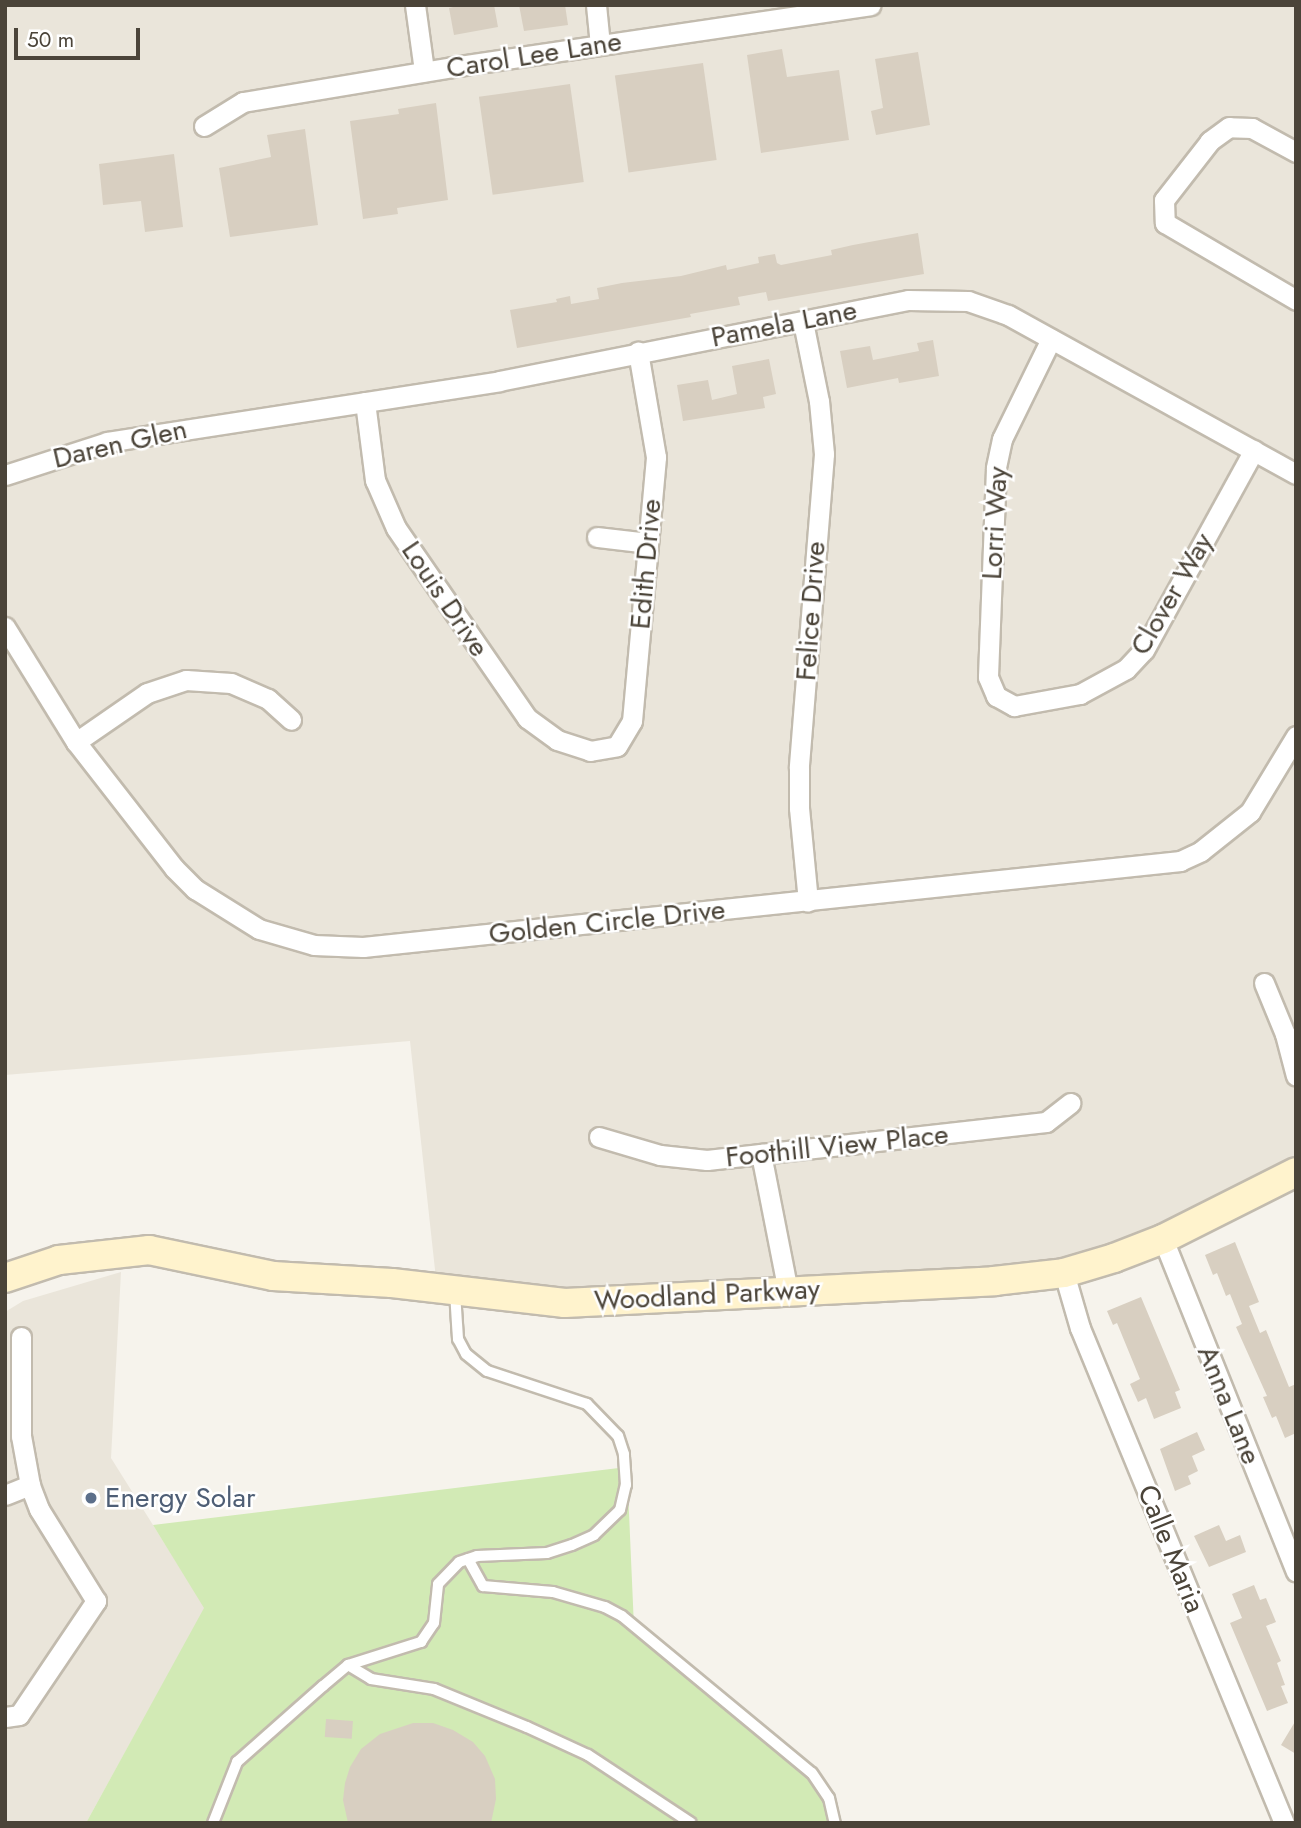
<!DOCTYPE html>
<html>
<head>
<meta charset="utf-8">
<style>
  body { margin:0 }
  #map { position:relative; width:1301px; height:1828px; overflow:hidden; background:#f6f3ec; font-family:Jost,sans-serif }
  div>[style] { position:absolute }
  .residential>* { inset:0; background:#eae5da }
  .green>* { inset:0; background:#d2eab5 }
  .building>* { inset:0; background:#d8cfc1; transform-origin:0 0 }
  .roads { filter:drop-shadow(2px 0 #c2bbae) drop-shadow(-2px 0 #c2bbae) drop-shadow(0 2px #c2bbae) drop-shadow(0 -2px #c2bbae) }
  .lane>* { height:10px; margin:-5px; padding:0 5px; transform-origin:5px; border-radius:5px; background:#fff }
  .street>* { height:19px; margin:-9.5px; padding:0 9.5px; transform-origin:9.5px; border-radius:9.5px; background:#fff }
  .secondary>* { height:28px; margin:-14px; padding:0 14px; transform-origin:14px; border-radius:14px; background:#fff3cd }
  .dots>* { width:19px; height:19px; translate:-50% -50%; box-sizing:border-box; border:4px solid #fff; border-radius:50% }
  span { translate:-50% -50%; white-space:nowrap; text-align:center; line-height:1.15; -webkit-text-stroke:5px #fff; paint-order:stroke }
  .street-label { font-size:28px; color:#4b4439 }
  .service-label { font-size:28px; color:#4e5e75 }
  .left { translate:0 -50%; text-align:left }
  .frame { position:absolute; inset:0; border:7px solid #4b4439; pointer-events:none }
  .scale { position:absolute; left:14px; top:28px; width:126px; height:32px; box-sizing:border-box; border:4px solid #4b4439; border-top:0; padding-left:9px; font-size:21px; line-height:24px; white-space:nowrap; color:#4b4439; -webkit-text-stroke:5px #fff; paint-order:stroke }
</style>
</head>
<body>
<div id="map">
  <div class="residential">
    <i style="clip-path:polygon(5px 5px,1296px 5px,1296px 1172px,1117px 1261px,806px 1295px,437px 1288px,410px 1041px,5px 1075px)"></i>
    <i style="clip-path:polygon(121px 1272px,111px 1458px,205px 1608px,86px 1823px,5px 1823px,5px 1312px,23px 1301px)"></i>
  </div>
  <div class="green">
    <i style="clip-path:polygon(627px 1467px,634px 1627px,810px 1770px,837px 1823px,86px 1823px,204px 1608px,153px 1525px)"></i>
  </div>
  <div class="building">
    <i style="clip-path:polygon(462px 5px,494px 5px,498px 27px,454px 35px,449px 8px)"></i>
    <i style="clip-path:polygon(519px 5px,565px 5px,568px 25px,524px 31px)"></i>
    <i style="clip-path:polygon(782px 49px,787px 77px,839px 70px,849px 140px,761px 153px,747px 55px)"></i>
    <i style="clip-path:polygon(918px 52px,930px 125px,876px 135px,871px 111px,883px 108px,875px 59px)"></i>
    <i style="left:703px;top:63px;width:98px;height:89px;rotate:82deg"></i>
    <i style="left:570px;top:84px;width:99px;height:92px;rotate:82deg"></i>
    <i style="clip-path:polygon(436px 103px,448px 200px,397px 208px,398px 214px,363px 219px,350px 121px,399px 114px,398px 109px)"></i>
    <i style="clip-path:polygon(305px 129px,318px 225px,230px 237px,219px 168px,271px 157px,267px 135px)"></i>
    <i style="clip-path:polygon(174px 154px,183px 227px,145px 232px,141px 201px,103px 205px,99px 164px)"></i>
    <i style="clip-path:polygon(918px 233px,924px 274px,768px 301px,766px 292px,738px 297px,740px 305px,690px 314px,691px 317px,517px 348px,510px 310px,557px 302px,556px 299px,570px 296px,571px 304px,599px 299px,597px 288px,622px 283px,681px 276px,726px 265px,727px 270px,759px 263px,758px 257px,775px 254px,777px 263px,781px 265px,832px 255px,831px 250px,853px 245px)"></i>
    <i style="clip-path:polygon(933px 340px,939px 376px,899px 383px,898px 378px,847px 388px,840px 351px,870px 346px,873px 360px,919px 351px,917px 343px)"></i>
    <i style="clip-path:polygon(769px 359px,776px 394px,763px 397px,765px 408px,683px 421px,677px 385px,708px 380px,712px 400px,737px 394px,732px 366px)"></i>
    <i style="clip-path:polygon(1235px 1242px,1259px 1302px,1249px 1306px,1260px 1333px,1266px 1330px,1289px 1387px,1296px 1384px,1296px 1433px,1285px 1438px,1276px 1416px,1272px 1418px,1263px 1397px,1267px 1396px,1236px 1327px,1242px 1324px,1230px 1294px,1226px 1296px,1217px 1273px,1213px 1275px,1205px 1255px)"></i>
    <i style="clip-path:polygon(1141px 1297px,1180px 1390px,1175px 1392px,1181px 1408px,1154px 1419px,1146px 1398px,1138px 1402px,1130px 1384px,1140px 1379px,1117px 1323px,1113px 1325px,1107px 1311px)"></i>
    <i style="clip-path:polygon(1197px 1432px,1205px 1450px,1192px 1456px,1198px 1471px,1188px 1476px,1191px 1484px,1175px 1491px,1160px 1449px)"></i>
    <i style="clip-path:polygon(1219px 1525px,1226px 1541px,1240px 1535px,1246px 1552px,1209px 1567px,1194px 1536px)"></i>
    <i style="clip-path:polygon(1254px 1585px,1260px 1600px,1266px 1598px,1276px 1622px,1266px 1626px,1281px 1661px,1277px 1663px,1285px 1685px,1281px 1686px,1288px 1703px,1267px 1711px,1230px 1623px,1242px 1618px,1232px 1594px)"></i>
    <i style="left:326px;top:1719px;width:27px;height:18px;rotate:4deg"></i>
    <i style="clip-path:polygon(1296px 1720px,1296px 1754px,1281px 1745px)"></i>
    <i style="clip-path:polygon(413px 1723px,433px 1723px,453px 1730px,473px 1742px,485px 1756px,495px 1779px,496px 1799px,491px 1823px,348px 1823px,343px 1800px,345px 1783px,350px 1767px,361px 1749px,380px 1734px)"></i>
  </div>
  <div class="roads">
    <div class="lane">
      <i style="left:468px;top:1559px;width:31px;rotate:61deg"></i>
      <i style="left:483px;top:1586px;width:70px;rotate:4.9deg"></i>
      <i style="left:553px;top:1592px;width:54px;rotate:16.1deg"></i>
      <i style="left:605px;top:1607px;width:19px;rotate:28deg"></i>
      <i style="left:622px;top:1616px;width:246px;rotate:39.6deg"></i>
      <i style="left:812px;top:1773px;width:30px;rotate:56deg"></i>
      <i style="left:829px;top:1798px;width:26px;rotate:77deg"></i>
      <i style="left:348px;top:1665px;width:27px;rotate:31deg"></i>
      <i style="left:371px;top:1679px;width:64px;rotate:9deg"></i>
      <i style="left:434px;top:1689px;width:100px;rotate:22.2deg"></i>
      <i style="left:527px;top:1727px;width:67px;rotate:24.7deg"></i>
      <i style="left:588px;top:1755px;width:123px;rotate:33.4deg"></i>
      <i style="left:213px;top:1823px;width:66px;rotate:-68.5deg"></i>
      <i style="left:237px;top:1762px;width:115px;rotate:-41.5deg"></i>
      <i style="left:323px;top:1686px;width:33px;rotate:-40deg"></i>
      <i style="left:348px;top:1665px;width:77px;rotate:-17.5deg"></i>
      <i style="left:421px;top:1642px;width:23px;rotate:-56deg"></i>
      <i style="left:434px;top:1623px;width:39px;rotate:-84deg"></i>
      <i style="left:438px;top:1584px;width:30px;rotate:-46deg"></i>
      <i style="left:459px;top:1562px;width:19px;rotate:-18deg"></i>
      <i style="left:477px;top:1556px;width:70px;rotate:-2.5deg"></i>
      <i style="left:547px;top:1553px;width:26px;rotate:-18deg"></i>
      <i style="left:572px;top:1545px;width:24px;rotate:-24deg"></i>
      <i style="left:594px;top:1535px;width:36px;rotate:-44deg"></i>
      <i style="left:620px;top:1510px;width:26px;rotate:-77deg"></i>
      <i style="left:626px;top:1485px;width:31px;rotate:-94deg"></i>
      <i style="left:624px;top:1454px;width:19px;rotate:-108deg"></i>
      <i style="left:618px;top:1436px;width:45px;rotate:-134.1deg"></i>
      <i style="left:587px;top:1404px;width:105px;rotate:-161.7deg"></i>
      <i style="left:487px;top:1371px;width:27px;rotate:-141deg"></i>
      <i style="left:466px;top:1354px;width:17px;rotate:-118deg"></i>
      <i style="left:458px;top:1339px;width:47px;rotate:-93.7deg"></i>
    </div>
    <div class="street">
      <i style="left:415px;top:5px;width:67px;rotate:82.2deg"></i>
      <i style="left:596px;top:5px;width:40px;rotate:84.3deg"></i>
      <i style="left:204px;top:126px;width:46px;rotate:-31.6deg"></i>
      <i style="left:243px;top:102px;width:212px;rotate:-9.5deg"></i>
      <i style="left:452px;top:67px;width:423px;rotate:-8.4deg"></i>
      <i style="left:1296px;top:152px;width:50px;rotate:-151.4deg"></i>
      <i style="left:1252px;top:128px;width:23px;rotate:-178deg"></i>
      <i style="left:1229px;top:127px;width:24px;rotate:144deg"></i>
      <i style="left:1210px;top:141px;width:75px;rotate:127.9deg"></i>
      <i style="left:1164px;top:200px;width:23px;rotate:88deg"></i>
      <i style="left:1165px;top:223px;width:152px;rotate:30.4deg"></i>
      <i style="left:803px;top:322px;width:81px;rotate:78.6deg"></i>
      <i style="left:819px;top:401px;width:53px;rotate:84.6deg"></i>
      <i style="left:824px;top:454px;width:315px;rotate:94.6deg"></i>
      <i style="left:799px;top:768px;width:40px;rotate:90deg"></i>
      <i style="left:799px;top:808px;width:94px;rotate:84.5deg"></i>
      <i style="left:1051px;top:339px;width:111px;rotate:116.1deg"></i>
      <i style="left:1002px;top:439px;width:30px;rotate:102deg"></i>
      <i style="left:996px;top:468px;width:209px;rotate:92.2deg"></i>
      <i style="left:988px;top:677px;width:21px;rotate:67deg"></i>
      <i style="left:996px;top:696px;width:21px;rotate:29deg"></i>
      <i style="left:1014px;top:706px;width:67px;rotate:-10.3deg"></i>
      <i style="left:1080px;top:694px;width:52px;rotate:-28.5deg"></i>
      <i style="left:1126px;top:669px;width:26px;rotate:-47deg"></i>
      <i style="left:1144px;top:650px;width:228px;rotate:-61.2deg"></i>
      <i style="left:365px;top:402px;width:79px;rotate:82.7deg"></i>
      <i style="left:375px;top:480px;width:52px;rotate:66.4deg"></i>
      <i style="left:396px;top:528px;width:231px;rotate:55.4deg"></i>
      <i style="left:527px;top:718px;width:37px;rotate:36deg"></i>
      <i style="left:557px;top:740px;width:35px;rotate:18deg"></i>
      <i style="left:590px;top:751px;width:27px;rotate:-10deg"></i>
      <i style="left:617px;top:746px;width:29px;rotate:-59deg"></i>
      <i style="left:632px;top:721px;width:265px;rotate:-84.8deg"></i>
      <i style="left:656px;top:457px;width:107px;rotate:-99.7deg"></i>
      <i style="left:5px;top:475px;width:107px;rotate:-17.9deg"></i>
      <i style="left:107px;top:442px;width:397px;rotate:-8.8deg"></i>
      <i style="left:499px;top:381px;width:417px;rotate:-11.2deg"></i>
      <i style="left:908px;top:300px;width:60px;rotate:1deg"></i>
      <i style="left:968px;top:301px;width:42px;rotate:19.3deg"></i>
      <i style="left:1008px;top:315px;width:329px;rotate:28.9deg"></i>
      <i style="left:597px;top:537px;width:51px;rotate:6.7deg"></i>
      <i style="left:5px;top:627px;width:135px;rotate:58.3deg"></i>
      <i style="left:76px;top:742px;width:160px;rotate:52.1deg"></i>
      <i style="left:174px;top:868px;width:30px;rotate:45deg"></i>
      <i style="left:195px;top:889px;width:75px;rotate:32deg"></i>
      <i style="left:259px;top:929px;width:57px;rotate:16.2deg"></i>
      <i style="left:314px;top:945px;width:49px;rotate:2.3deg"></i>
      <i style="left:363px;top:947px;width:822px;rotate:-6.01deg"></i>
      <i style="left:1180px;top:861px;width:23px;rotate:-25deg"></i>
      <i style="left:1201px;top:851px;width:63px;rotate:-38.5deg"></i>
      <i style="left:1250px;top:812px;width:89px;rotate:-58.8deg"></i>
      <i style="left:76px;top:742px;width:86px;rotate:-34.6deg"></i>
      <i style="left:147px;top:693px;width:41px;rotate:-18.4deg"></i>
      <i style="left:186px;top:680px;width:45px;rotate:3.8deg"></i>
      <i style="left:231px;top:683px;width:40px;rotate:23.4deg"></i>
      <i style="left:268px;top:699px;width:31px;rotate:42deg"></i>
      <i style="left:1264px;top:983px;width:55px;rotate:67.6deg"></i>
      <i style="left:1285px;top:1034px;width:43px;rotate:75.3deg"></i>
      <i style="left:599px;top:1137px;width:64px;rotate:16.4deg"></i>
      <i style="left:660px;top:1155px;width:47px;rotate:6.1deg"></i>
      <i style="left:707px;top:1160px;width:341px;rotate:-6.4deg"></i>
      <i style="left:1046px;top:1122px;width:31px;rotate:-38deg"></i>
      <i style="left:761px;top:1154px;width:140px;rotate:78.9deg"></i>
      <i style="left:1163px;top:1239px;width:358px;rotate:68.2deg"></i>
      <i style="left:1064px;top:1273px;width:57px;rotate:73.8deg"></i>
      <i style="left:1080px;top:1328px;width:535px;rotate:67.6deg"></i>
      <i style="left:5px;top:1495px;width:27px;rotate:-22deg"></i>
      <i style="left:5px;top:1717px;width:14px;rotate:-8deg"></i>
      <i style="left:19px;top:1715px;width:138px;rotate:-56deg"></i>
      <i style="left:96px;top:1601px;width:108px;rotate:-121.8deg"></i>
      <i style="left:39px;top:1509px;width:26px;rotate:-111deg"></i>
      <i style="left:30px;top:1485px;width:50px;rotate:-100.4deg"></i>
      <i style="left:21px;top:1436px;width:99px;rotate:-90deg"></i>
    </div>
    <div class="secondary">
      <i style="left:5px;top:1278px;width:57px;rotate:-18.4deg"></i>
      <i style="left:59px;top:1260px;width:91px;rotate:-6.3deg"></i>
      <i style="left:149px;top:1250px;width:127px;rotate:11.8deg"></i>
      <i style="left:273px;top:1276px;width:119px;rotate:3.4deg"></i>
      <i style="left:392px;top:1283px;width:174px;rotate:6.6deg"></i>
      <i style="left:565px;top:1303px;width:430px;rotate:-2.9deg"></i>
      <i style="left:994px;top:1281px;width:70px;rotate:-6.5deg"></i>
      <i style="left:1064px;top:1273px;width:52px;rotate:-16.7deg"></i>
      <i style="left:1114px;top:1258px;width:53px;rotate:-21.2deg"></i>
      <i style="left:1163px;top:1239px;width:149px;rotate:-26.7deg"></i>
    </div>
  </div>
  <div class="dots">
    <i style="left:91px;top:1498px;background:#5c6f8a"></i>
  </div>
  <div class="street-label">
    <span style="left:534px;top:55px;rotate:-9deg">Carol Lee Lane</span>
    <span style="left:784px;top:324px;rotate:-11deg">Pamela Lane</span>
    <span style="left:120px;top:444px;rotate:-13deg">Daren Glen</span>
    <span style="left:995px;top:523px;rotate:-87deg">Lorri Way</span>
    <span style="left:646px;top:564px;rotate:-85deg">Edith Drive</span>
    <span style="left:1172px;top:594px;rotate:-60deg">Clover Way</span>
    <span style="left:445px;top:599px;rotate:56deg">Louis Drive</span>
    <span style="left:811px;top:611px;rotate:-86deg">Felice Drive</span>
    <span style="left:607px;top:922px;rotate:-6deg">Golden Circle Drive</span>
    <span style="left:837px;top:1146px;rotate:-6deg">Foothill View Place</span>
    <span style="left:707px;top:1295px;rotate:-3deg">Woodland Parkway</span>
    <span style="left:1229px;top:1405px;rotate:68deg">Anna Lane</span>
    <span style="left:1171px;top:1549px;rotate:68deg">Calle Maria</span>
  </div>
  <div class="service-label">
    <span class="left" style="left:105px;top:1498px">Energy Solar</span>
  </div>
  <div class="frame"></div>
  <div class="scale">50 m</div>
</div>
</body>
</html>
